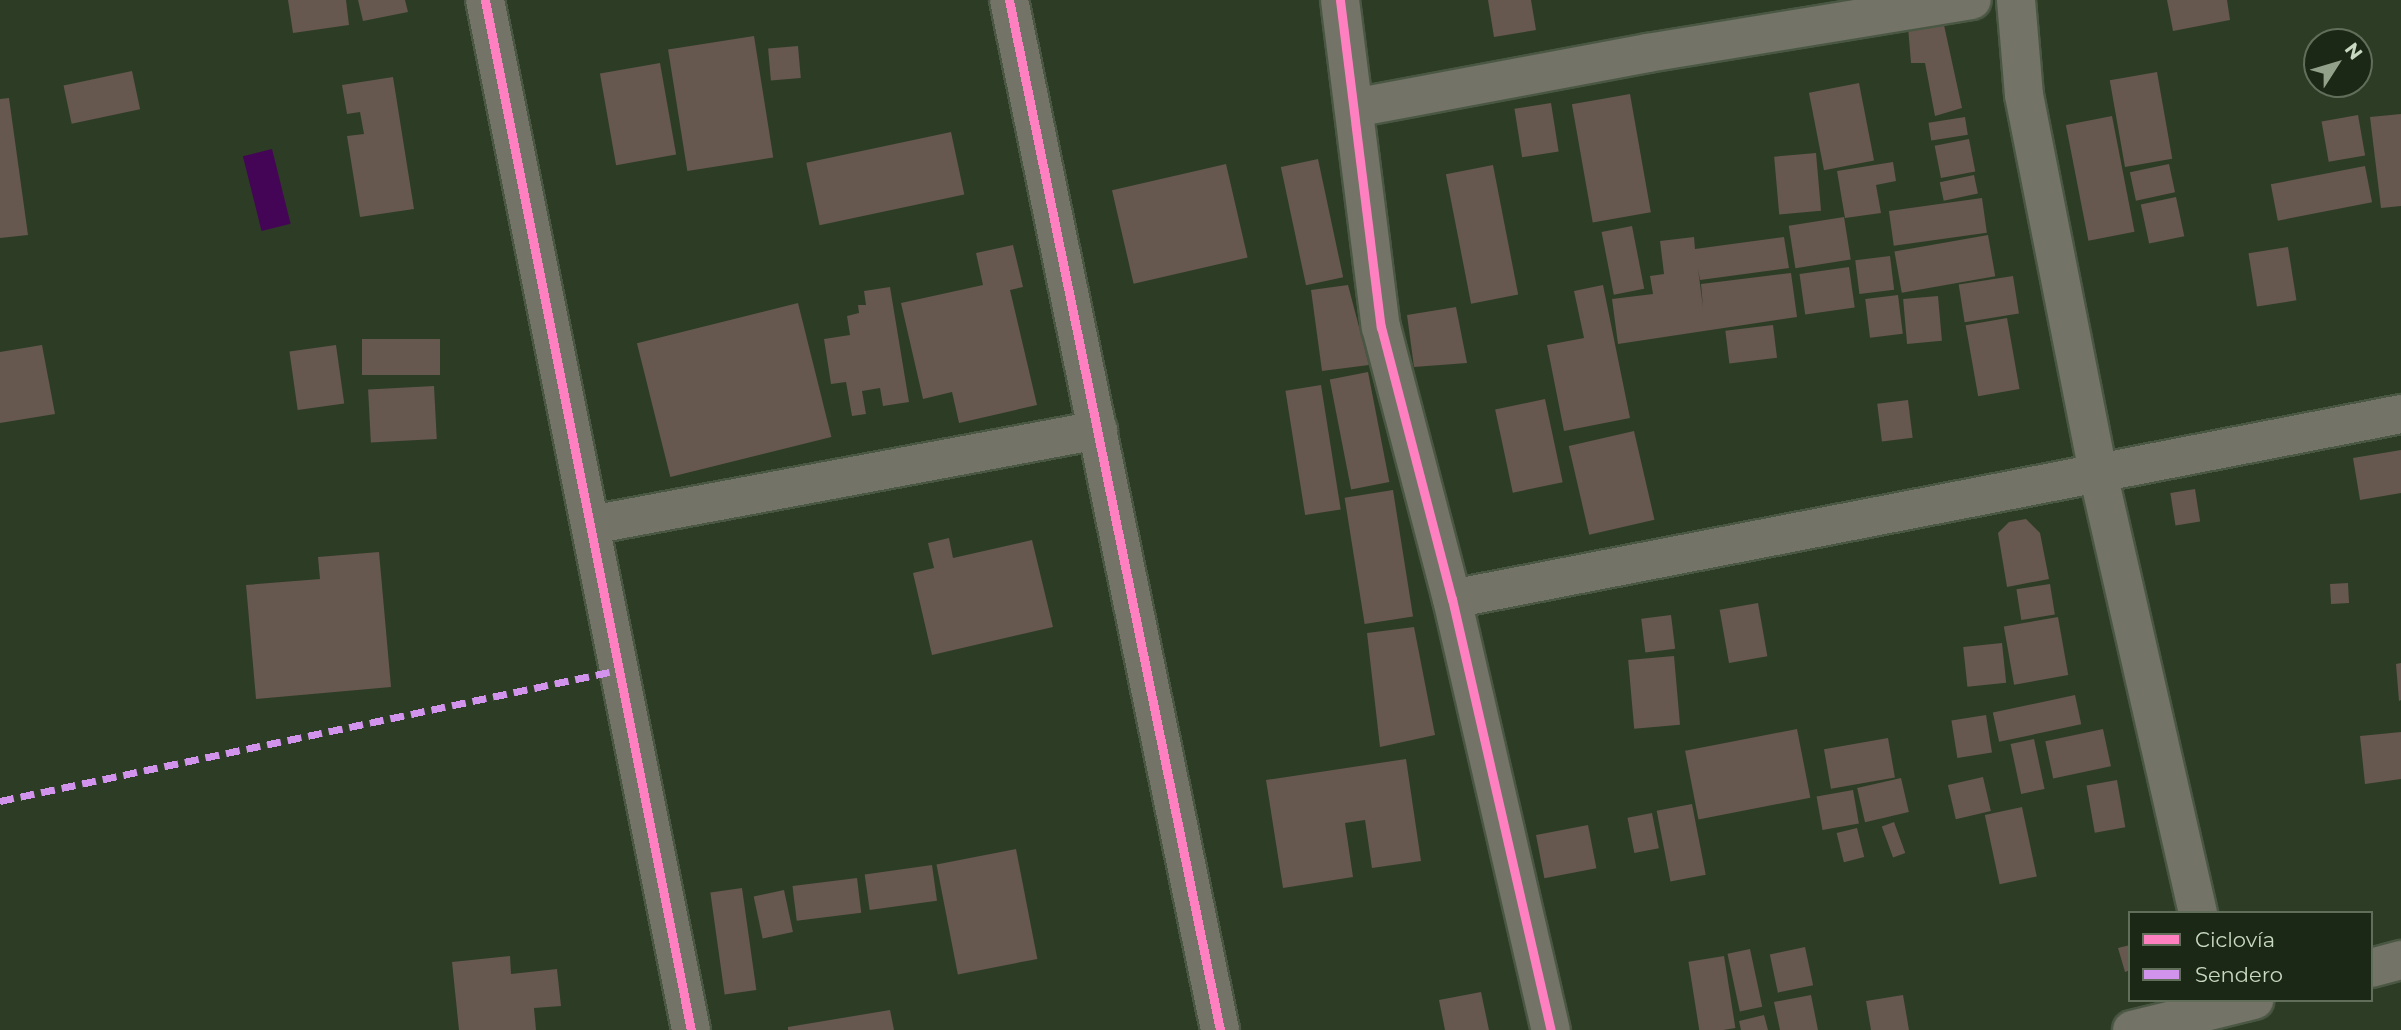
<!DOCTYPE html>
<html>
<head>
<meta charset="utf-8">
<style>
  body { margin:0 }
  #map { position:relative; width:2401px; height:1030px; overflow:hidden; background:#2d3c25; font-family:Montserrat,sans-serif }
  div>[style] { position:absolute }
  .water>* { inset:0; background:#450557; transform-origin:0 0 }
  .building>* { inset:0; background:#66574f; transform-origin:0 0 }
  .roads { filter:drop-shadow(2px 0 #4a5743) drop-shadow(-2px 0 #4a5743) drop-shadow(0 2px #4a5743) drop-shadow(0 -2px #4a5743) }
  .minor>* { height:38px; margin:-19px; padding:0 19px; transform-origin:19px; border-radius:19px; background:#737367 }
  .quiet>* { height:7px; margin-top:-3.5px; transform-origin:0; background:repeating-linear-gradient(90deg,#d193ec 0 14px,transparent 0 21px) }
  .cycleway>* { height:9px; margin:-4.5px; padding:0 4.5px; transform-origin:4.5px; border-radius:4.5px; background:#ff80c0 }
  span { translate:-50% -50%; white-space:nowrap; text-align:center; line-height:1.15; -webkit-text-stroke:7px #1c2816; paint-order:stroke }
  .legend { position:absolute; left:2128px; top:911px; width:245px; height:91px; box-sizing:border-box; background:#1c2816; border:2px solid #616f5a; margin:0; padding:9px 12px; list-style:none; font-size:21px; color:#c8d9c1 }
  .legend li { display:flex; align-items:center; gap:14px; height:35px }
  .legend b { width:35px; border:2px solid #616f5a }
  .north { position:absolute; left:2303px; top:28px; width:70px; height:70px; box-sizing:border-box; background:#1c2816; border:2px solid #616f5a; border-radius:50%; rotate:53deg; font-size:19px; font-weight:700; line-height:28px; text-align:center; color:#c8d9c1 }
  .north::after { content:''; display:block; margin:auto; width:24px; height:32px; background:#92a28a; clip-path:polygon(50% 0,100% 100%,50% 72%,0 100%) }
</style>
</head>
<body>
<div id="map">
  <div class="water">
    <i style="left:272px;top:149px;width:77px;height:30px;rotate:76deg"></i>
  </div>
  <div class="building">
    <i style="clip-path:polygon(288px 0,346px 0,349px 25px,293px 33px)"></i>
    <i style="clip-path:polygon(358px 0,405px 0,408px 12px,363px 21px)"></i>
    <i style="clip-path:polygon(1488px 0,1531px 0,1536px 30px,1494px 37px)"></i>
    <i style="clip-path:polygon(2167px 0,2227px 0,2230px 20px,2173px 31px)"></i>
    <i style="clip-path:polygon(1944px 25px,1962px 108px,1935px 116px,1925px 63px,1911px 63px,1908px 27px)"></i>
    <i style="left:754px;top:36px;width:123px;height:87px;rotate:81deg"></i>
    <i style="left:798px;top:46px;width:32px;height:30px;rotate:85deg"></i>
    <i style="left:660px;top:63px;width:93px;height:61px;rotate:80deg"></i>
    <i style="left:132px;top:71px;width:39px;height:70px;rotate:78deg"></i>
    <i style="left:2157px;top:72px;width:88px;height:48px;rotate:80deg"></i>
    <i style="clip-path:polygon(393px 77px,414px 209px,360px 217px,347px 136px,364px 134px,360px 112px,347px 114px,342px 85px)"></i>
    <i style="left:1859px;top:83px;width:79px;height:51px;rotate:79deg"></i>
    <i style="left:1630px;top:94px;width:120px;height:59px;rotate:80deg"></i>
    <i style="clip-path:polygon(9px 98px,28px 235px,0 238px,0 99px)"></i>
    <i style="left:1551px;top:103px;width:49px;height:37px;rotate:81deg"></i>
    <i style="clip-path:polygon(2401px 114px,2401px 206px,2381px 208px,2370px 117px)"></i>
    <i style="left:2358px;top:115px;width:41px;height:37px;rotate:80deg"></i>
    <i style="left:2112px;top:116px;width:118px;height:47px;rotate:79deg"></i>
    <i style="left:1965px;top:117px;width:18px;height:37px;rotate:81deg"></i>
    <i style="left:951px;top:132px;width:64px;height:148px;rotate:78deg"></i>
    <i style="left:1969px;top:139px;width:33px;height:35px;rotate:79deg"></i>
    <i style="left:1816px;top:153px;width:58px;height:42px;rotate:85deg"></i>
    <i style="left:1318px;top:159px;width:121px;height:38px;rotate:78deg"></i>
    <i style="clip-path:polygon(1893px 162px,1896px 181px,1876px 185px,1881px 213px,1845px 218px,1837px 171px)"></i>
    <i style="left:1226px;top:164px;width:96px;height:117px;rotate:77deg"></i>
    <i style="left:2169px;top:164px;width:29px;height:40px;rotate:78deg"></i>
    <i style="left:1493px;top:165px;width:132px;height:48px;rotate:79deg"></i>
    <i style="left:2365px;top:166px;width:37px;height:96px;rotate:79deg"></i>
    <i style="left:1974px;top:175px;width:19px;height:35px;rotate:78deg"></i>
    <i style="left:2176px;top:197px;width:40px;height:36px;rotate:78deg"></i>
    <i style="left:1982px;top:198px;width:35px;height:94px;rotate:82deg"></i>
    <i style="left:1844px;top:217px;width:43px;height:56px;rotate:81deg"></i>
    <i style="left:1632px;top:226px;width:64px;height:31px;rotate:79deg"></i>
    <i style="left:1988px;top:235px;width:42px;height:95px;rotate:80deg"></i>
    <i style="clip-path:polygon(1694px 237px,1695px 249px,1784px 237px,1789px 268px,1700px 280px,1698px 269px,1703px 307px,1701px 284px,1791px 273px,1797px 317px,1618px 344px,1612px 299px,1653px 294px,1650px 276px,1664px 274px,1660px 241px)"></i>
    <i style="clip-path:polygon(1013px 245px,1023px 287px,1010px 290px,1037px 405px,959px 423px,952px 392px,923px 399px,901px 303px,983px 285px,976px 253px)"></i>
    <i style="left:2288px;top:247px;width:54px;height:40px;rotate:81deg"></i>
    <i style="left:1890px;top:256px;width:34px;height:35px;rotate:83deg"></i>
    <i style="left:1849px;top:267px;width:41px;height:50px;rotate:82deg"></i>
    <i style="left:2013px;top:276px;width:38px;height:55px;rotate:81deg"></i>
    <i style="clip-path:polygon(1348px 285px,1369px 365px,1322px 371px,1311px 290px)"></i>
    <i style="clip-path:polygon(1603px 285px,1630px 418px,1564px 431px,1547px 345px,1584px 338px,1574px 291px)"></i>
    <i style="clip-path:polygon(890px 287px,909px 402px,883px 406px,880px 388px,862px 391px,866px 414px,852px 416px,846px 382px,831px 384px,824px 339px,850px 335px,847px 316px,859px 313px,858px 305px,866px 305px,864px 291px)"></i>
    <i style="left:1898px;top:295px;width:39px;height:33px;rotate:83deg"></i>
    <i style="left:1938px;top:296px;width:45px;height:35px;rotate:85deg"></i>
    <i style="left:798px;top:303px;width:138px;height:166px;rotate:76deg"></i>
    <i style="clip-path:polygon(1456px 307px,1467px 363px,1414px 367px,1407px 315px)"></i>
    <i style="left:2007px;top:318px;width:72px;height:42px;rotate:80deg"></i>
    <i style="left:1773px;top:325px;width:33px;height:48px;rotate:83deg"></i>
    <i style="left:362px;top:339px;width:78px;height:36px"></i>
    <i style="clip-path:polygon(42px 345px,55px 414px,0 423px,0 352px)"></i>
    <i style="left:336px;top:345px;width:59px;height:47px;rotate:82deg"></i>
    <i style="left:1368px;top:372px;width:112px;height:39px;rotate:79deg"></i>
    <i style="left:1321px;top:385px;width:126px;height:36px;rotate:81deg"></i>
    <i style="left:434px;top:386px;width:53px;height:66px;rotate:87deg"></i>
    <i style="left:1545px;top:399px;width:85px;height:51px;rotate:78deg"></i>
    <i style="left:1908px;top:400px;width:38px;height:31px;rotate:83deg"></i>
    <i style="left:1634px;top:431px;width:91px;height:67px;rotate:77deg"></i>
    <i style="clip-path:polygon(2401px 450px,2401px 493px,2360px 500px,2353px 458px)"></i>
    <i style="left:2195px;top:489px;width:33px;height:25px;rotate:81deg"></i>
    <i style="left:1393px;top:490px;width:128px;height:49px;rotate:81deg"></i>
    <i style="clip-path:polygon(2026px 519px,2040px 533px,2049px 579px,2007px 587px,1998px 533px,2009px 522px)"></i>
    <i style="clip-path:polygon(949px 538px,953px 558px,1032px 540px,1053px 627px,932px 655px,913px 573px,934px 568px,928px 543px)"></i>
    <i style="clip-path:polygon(379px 552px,391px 687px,256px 699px,246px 585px,320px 579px,318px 557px)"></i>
    <i style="left:2348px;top:583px;width:20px;height:18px;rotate:87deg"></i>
    <i style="left:2050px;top:584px;width:31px;height:34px;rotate:81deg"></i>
    <i style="left:1758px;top:603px;width:54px;height:39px;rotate:80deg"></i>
    <i style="left:1671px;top:615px;width:34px;height:30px;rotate:83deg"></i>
    <i style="left:2058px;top:617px;width:59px;height:55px;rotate:80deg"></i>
    <i style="clip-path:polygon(1414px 627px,1435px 735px,1380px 747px,1367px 633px)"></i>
    <i style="left:2002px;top:643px;width:40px;height:39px;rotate:84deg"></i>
    <i style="left:1674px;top:656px;width:69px;height:46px;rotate:85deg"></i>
    <i style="clip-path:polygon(2401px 663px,2401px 700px,2399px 701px,2396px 664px)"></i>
    <i style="left:2075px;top:695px;width:30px;height:84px;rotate:78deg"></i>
    <i style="left:1986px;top:715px;width:38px;height:35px;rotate:81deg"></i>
    <i style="left:1797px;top:729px;width:70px;height:114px;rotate:79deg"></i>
    <i style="left:2103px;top:729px;width:38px;height:59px;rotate:78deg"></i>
    <i style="clip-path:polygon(2401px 732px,2401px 779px,2365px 784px,2360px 736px)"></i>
    <i style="left:1888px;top:738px;width:40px;height:65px;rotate:80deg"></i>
    <i style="left:2034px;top:739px;width:51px;height:24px;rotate:78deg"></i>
    <i style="clip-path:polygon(1406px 759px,1421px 861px,1372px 868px,1365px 820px,1345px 823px,1353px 877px,1283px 888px,1266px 780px)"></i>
    <i style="left:1983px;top:777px;width:35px;height:36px;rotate:77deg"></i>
    <i style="left:1901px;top:778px;width:35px;height:45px;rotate:77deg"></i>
    <i style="left:2117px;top:780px;width:48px;height:31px;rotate:80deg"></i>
    <i style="left:1853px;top:790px;width:34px;height:37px;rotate:80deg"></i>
    <i style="left:1692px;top:804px;width:72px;height:36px;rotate:79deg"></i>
    <i style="left:2022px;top:807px;width:71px;height:38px;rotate:78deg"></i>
    <i style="left:1652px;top:813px;width:36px;height:25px;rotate:79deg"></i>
    <i style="left:1894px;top:822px;width:33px;height:13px;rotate:70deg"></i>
    <i style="left:1588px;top:825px;width:44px;height:53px;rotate:79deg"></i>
    <i style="left:1857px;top:828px;width:30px;height:21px;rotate:76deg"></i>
    <i style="left:1016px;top:849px;width:112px;height:81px;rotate:79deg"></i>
    <i style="left:932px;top:865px;width:36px;height:68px;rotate:82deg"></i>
    <i style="left:857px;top:878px;width:35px;height:65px;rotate:83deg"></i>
    <i style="left:742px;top:888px;width:103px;height:32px;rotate:82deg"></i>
    <i style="left:784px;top:890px;width:43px;height:31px;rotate:78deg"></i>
    <i style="clip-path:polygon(2130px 945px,2130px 970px,2125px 972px,2118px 948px)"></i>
    <i style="left:1805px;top:947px;width:39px;height:36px;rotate:78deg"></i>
    <i style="left:1750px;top:949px;width:59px;height:23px;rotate:78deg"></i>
    <i style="clip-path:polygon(510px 956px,511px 974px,557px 969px,561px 1006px,534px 1008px,536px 1030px,459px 1030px,452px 962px)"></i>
    <i style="left:1724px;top:956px;width:73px;height:36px;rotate:81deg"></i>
    <i style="clip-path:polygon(1481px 992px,1489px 1030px,1445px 1030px,1439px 1000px)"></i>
    <i style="clip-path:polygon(1811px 995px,1818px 1030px,1780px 1030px,1774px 1002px)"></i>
    <i style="clip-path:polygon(1903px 995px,1909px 1030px,1871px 1030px,1866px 1001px)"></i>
    <i style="clip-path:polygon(890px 1010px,894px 1030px,788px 1030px,788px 1027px)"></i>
    <i style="clip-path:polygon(1764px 1015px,1768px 1030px,1741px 1030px,1739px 1021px)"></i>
  </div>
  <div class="roads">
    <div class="minor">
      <i style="left:485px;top:0;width:1050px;rotate:78.69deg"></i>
      <i style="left:1009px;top:0;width:1051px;rotate:78.42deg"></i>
      <i style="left:1340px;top:0;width:330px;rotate:82.9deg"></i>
      <i style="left:1381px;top:327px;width:281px;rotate:75.4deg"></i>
      <i style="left:1452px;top:599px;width:442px;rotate:77.1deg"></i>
      <i style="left:2016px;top:0;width:95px;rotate:85.2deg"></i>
      <i style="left:2024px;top:95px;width:385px;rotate:78.9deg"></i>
      <i style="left:2098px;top:473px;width:451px;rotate:77.2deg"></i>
      <i style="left:1354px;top:108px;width:299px;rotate:-10.6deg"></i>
      <i style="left:1648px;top:53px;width:328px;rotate:-9.3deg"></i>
      <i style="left:591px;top:525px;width:516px;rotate:-10.61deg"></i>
      <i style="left:1452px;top:599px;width:967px;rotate:-11.03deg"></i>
      <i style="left:2371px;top:968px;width:31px;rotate:-15deg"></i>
      <i style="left:2132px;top:1030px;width:126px;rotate:-13.8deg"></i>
    </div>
  </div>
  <div class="quiet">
    <i style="left:0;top:801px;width:633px;rotate:-11.95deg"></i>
  </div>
  <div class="cycleway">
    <i style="left:485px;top:0;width:1050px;rotate:78.69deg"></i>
    <i style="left:1009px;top:0;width:1051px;rotate:78.42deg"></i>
    <i style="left:1340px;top:0;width:330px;rotate:82.9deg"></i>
    <i style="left:1381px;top:327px;width:281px;rotate:75.4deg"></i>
    <i style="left:1452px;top:599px;width:442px;rotate:77.1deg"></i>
  </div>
  <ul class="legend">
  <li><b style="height:9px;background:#ff80c0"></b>Ciclovía</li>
  <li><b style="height:9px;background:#d193ec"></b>Sendero</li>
  </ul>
  <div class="north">N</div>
</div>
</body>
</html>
